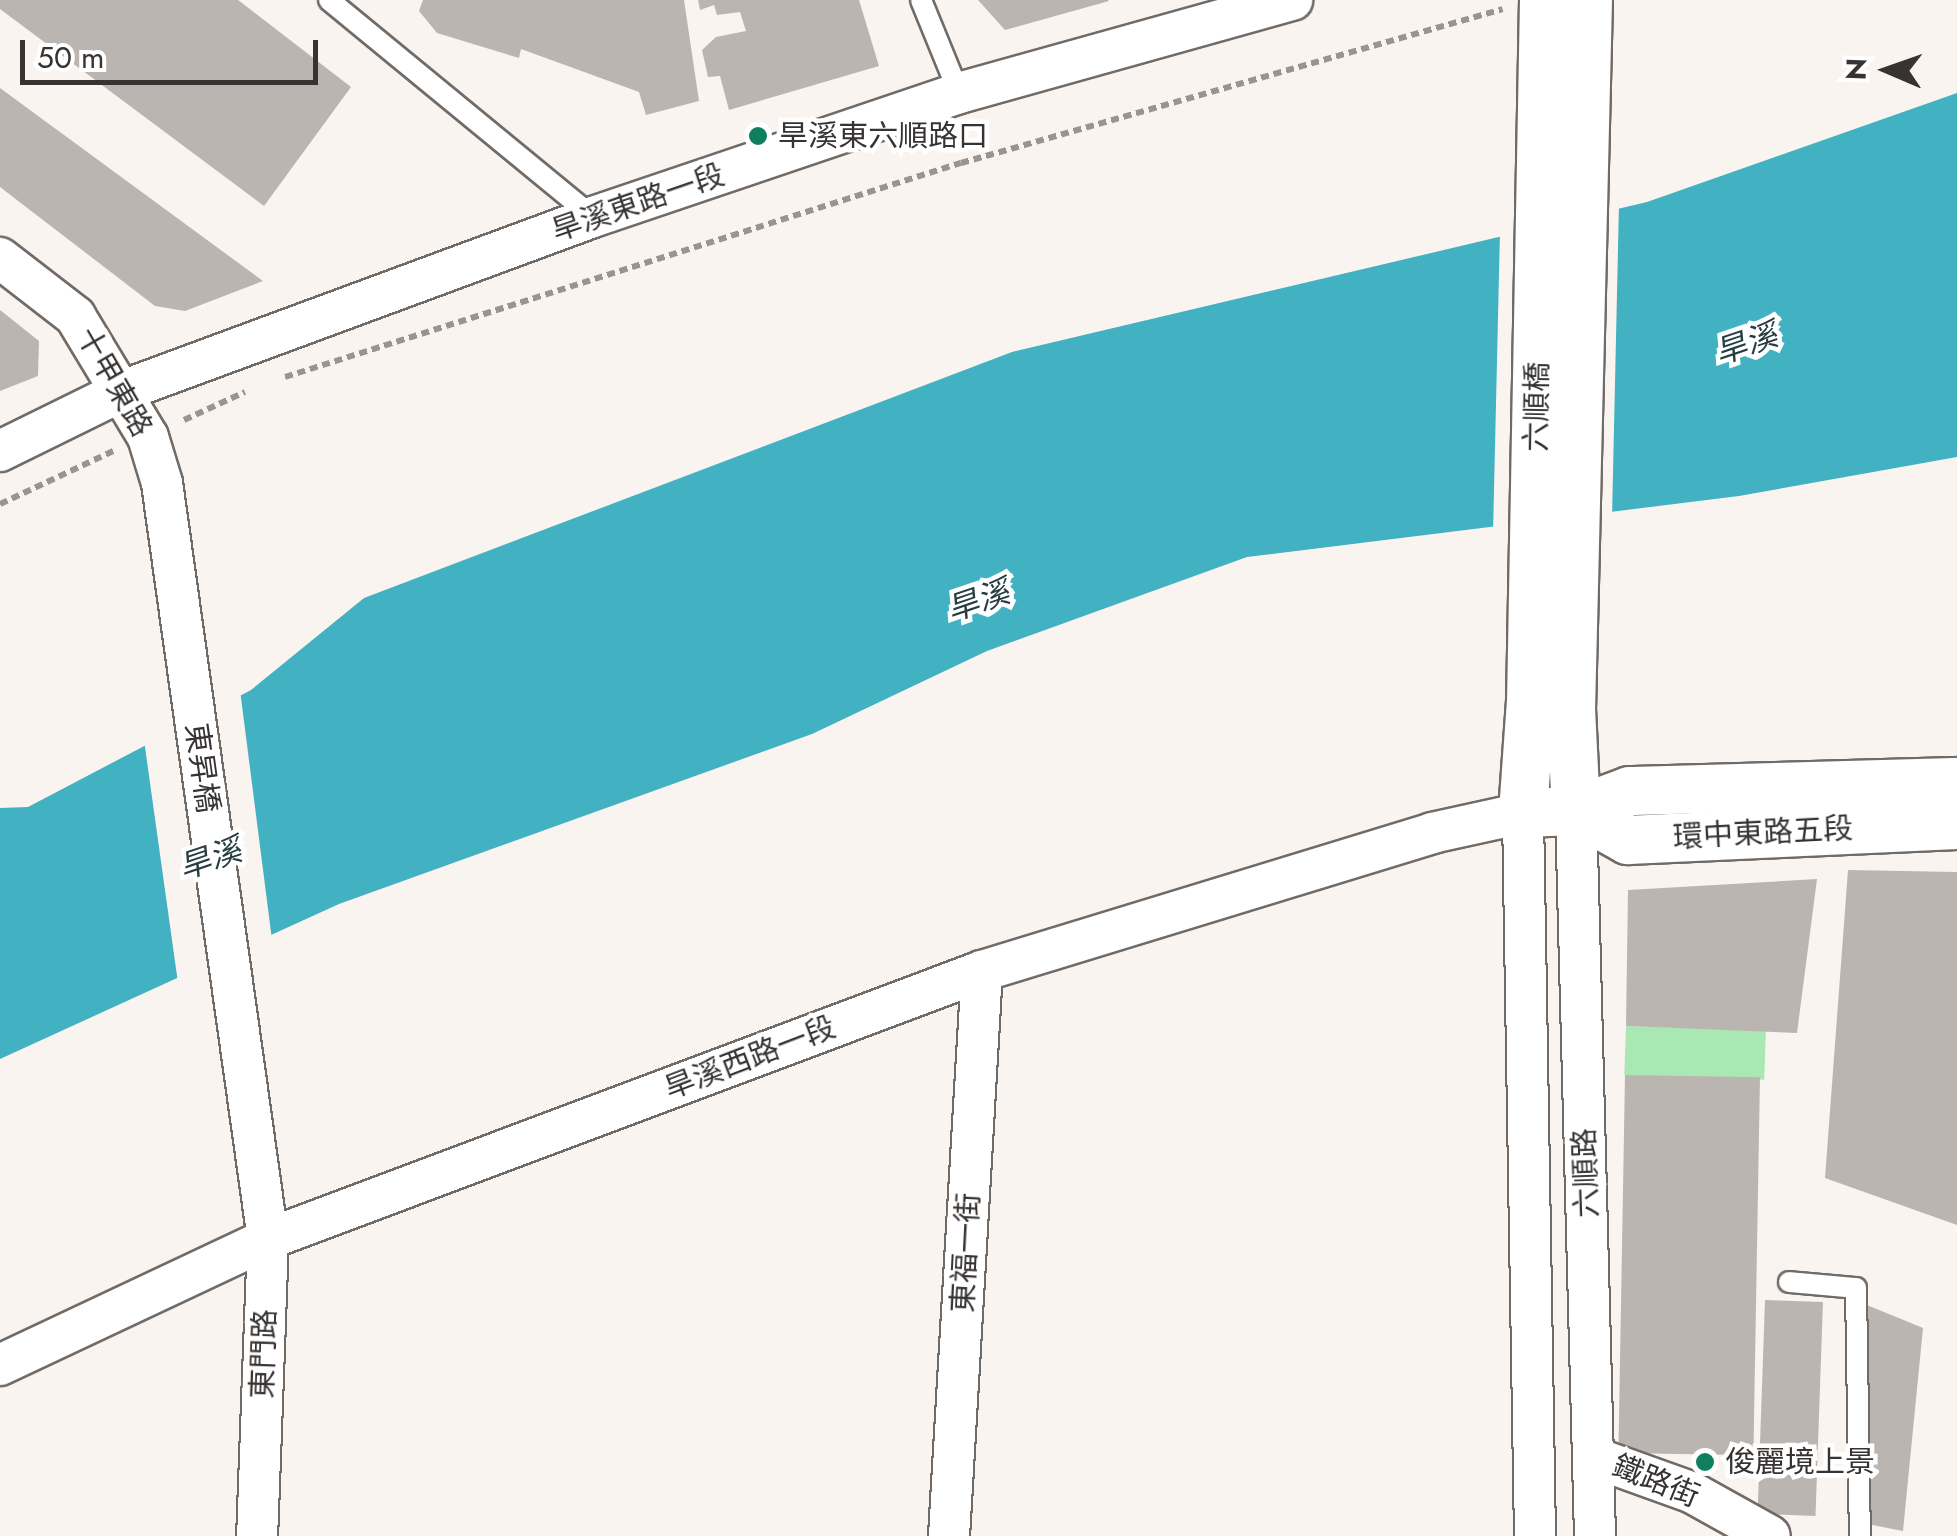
<!DOCTYPE html>
<html>
<head>
<meta charset="utf-8">
<style>
  body { margin:0 }
  #map { position:relative; width:1957px; height:1536px; overflow:hidden; background:#faf4f0; font-family:Jost,"Noto Sans TC",sans-serif }
  div>[style] { position:absolute }
  .green>* { inset:0; background:#a9e8b2; transform-origin:0 0 }
  .water>* { inset:0; background:#42b1c2 }
  .pier>* { inset:0; background:#faf4f0 }
  .building>* { inset:0; background:#bbb5b1; transform-origin:0 0 }
  .path>* { height:6px; margin-top:-3px; transform-origin:0; background:repeating-linear-gradient(90deg,#989491 0 8px,transparent 0 13px) }
  .roads { filter:drop-shadow(2px 0 #716b68) drop-shadow(-2px 0 #716b68) drop-shadow(0 2px #716b68) drop-shadow(0 -2px #716b68) }
  .service>* { height:20px; margin:-10px; padding:0 10px; transform-origin:10px; border-radius:10px; background:#fff }
  .minor>* { height:40px; margin:-20px; padding:0 20px; transform-origin:20px; border-radius:20px; background:#fff }
  .tertiary>* { height:48px; margin:-24px; padding:0 24px; transform-origin:24px; border-radius:24px; background:#fff }
  .dots>* { width:28px; height:28px; translate:-50% -50%; box-sizing:border-box; border:5px solid #fff; border-radius:50% }
  span { translate:-50% -50%; white-space:nowrap; text-align:center; line-height:1.15; -webkit-text-stroke:9px #fff; paint-order:stroke }
  .poi-label { font-size:30px; color:#363332 }
  .left { translate:0 -50%; text-align:left }
  .street-label { font-size:30px; color:#363332 }
  .water-label { font-size:32px; color:#263e43; font-style:italic }
  .north { position:absolute; left:1837px; top:20px; width:100px; height:100px; -webkit-text-stroke:8px #fff; paint-order:stroke; rotate:272deg; font-size:28px; font-weight:700; line-height:40px; text-align:center; color:#363332 }
  .north::after { content:''; display:block; margin:auto; width:35px; height:45px; background:#363332; clip-path:polygon(50% 0,100% 100%,50% 72%,0 100%) }
  .scale { position:absolute; left:20px; top:40px; width:298px; height:45px; box-sizing:border-box; border:5px solid #363332; border-top:0; padding-left:12px; font-size:30px; line-height:35px; white-space:nowrap; color:#363332; -webkit-text-stroke:8px #fff; paint-order:stroke }
</style>
</head>
<body>
<div id="map">
  <div class="green">
    <i style="left:1626px;top:1026px;width:140px;height:49px;rotate:2deg"></i>
  </div>
  <div class="water">
    <i style="clip-path:polygon(1957px 93px,1957px 457px,1739px 496px,1247px 557px,987px 651px,812px 734px,339px 904px,0 1059px,0 808px,28px 807px,251px 690px,364px 598px,1012px 352px,1647px 202px)"></i>
  </div>
  <div class="pier">
    <i style="clip-path:polygon(1619px 203px,1612px 518px,1493px 533px,1500px 231px)"></i>
    <i style="clip-path:polygon(240px 690px,272px 940px,178px 983px,144px 740px)"></i>
  </div>
  <div class="building">
    <i style="clip-path:polygon(0 0,238px 0,351px 87px,264px 206px,0 9px)"></i>
    <i style="clip-path:polygon(423px 0,684px 0,699px 101px,646px 115px,639px 92px,521px 49px,519px 58px,437px 33px,419px 11px)"></i>
    <i style="clip-path:polygon(698px 0,859px 0,879px 66px,729px 110px,720px 76px,708px 77px,702px 50px,716px 37px,746px 31px,740px 12px,717px 15px,714px 5px,700px 10px)"></i>
    <i style="clip-path:polygon(978px 0,1108px 0,1109px 1px,1005px 30px)"></i>
    <i style="clip-path:polygon(0 88px,263px 281px,185px 311px,155px 306px,0 187px)"></i>
    <i style="clip-path:polygon(0 310px,39px 341px,38px 376px,0 391px)"></i>
    <i style="clip-path:polygon(1848px 870px,1957px 872px,1957px 1225px,1825px 1178px)"></i>
    <i style="clip-path:polygon(1817px 879px,1797px 1033px,1626px 1026px,1628px 890px)"></i>
    <i style="left:1625px;top:1075px;width:135px;height:378px;rotate:1deg"></i>
    <i style="left:1765px;top:1300px;width:58px;height:214px;rotate:2deg"></i>
    <i style="clip-path:polygon(1862px 1303px,1923px 1328px,1903px 1531px,1857px 1522px)"></i>
  </div>
  <div class="path">
    <i style="left:285px;top:377px;width:709px;rotate:-17.57deg"></i>
    <i style="left:961px;top:163px;width:563px;rotate:-15.86deg"></i>
    <i style="left:184px;top:420px;width:67px;rotate:-24.7deg"></i>
    <i style="left:0;top:504px;width:125px;rotate:-25.1deg"></i>
  </div>
  <div class="roads">
    <div class="service">
      <i style="left:329px;top:0;width:342px;rotate:39.4deg"></i>
      <i style="left:921px;top:0;width:100px;rotate:67.8deg"></i>
      <i style="left:1789px;top:1282px;width:67px;rotate:5.1deg"></i>
      <i style="left:1856px;top:1288px;width:248px;rotate:89.1deg"></i>
    </div>
    <div class="minor">
      <i style="left:0;top:258px;width:95px;rotate:37.7deg"></i>
      <i style="left:75px;top:316px;width:141px;rotate:58.9deg"></i>
      <i style="left:148px;top:437px;width:48px;rotate:73.1deg"></i>
      <i style="left:162px;top:483px;width:763px;rotate:82.02deg"></i>
      <i style="left:268px;top:1239px;width:297px;rotate:92.1deg"></i>
      <i style="left:0;top:451px;width:136px;rotate:-26.2deg"></i>
      <i style="left:122px;top:391px;width:502px;rotate:-20.28deg"></i>
      <i style="left:593px;top:217px;width:386px;rotate:-18.7deg"></i>
      <i style="left:959px;top:93px;width:346px;rotate:-15.6deg"></i>
      <i style="left:1576px;top:811px;width:725px;rotate:88.5deg"></i>
      <i style="left:0;top:1365px;width:296px;rotate:-25.2deg"></i>
      <i style="left:268px;top:1239px;width:763px;rotate:-20.57deg"></i>
      <i style="left:982px;top:971px;width:471px;rotate:-17deg"></i>
      <i style="left:1432px;top:833px;width:93px;rotate:-12.4deg"></i>
      <i style="left:1523px;top:813px;width:723px;rotate:89.05deg"></i>
      <i style="left:1593px;top:1457px;width:104px;rotate:19.7deg"></i>
      <i style="left:1691px;top:1492px;width:90px;rotate:29.1deg"></i>
      <i style="left:949px;top:1536px;width:566px;rotate:-86.66deg"></i>
    </div>
    <div class="tertiary">
      <i style="left:1544px;top:0;width:701px;rotate:91.06deg"></i>
      <i style="left:1531px;top:701px;width:112px;rotate:94.1deg"></i>
      <i style="left:1523px;top:813px;width:53px;rotate:-2.2deg"></i>
      <i style="left:1576px;top:811px;width:60px;rotate:29.1deg"></i>
      <i style="left:1628px;top:840px;width:329px;rotate:-2.6deg"></i>
      <i style="left:1588px;top:0;width:709px;rotate:91.37deg"></i>
      <i style="left:1571px;top:709px;width:102px;rotate:87.2deg"></i>
      <i style="left:1576px;top:811px;width:58px;rotate:-20.3deg"></i>
      <i style="left:1630px;top:791px;width:327px;rotate:-1.6deg"></i>
    </div>
  </div>
  <div class="dots">
    <i style="left:758px;top:136px;background:#0f7f5c"></i>
    <i style="left:1705px;top:1462px;background:#0f7f5c"></i>
  </div>
  <div class="poi-label">
    <span class="left" style="left:778px;top:136px">旱溪東六順路口</span>
    <span class="left" style="left:1725px;top:1462px">俊麗境上景</span>
  </div>
  <div class="street-label">
    <span style="left:638px;top:203px;rotate:-19deg">旱溪東路一段</span>
    <span style="left:114px;top:382px;rotate:60deg">十甲東路</span>
    <span style="left:1537px;top:407px;rotate:-89deg">六順橋</span>
    <span style="left:202px;top:768px;rotate:82deg">東昇橋</span>
    <span style="left:1763px;top:833px;rotate:-3deg">環中東路五段</span>
    <span style="left:750px;top:1058px;rotate:-21deg">旱溪西路一段</span>
    <span style="left:1586px;top:1173px;rotate:-92deg">六順路</span>
    <span style="left:966px;top:1253px;rotate:-87deg">東福一街</span>
    <span style="left:264px;top:1354px;rotate:-88deg">東門路</span>
    <span style="left:1656px;top:1481px;rotate:22deg">鐵路街</span>
  </div>
  <div class="water-label">
    <span style="left:1746px;top:344px;rotate:-19deg">旱溪</span>
    <span style="left:978px;top:601px;rotate:-19deg">旱溪</span>
    <span style="left:210px;top:859px;rotate:-19deg">旱溪</span>
  </div>
  <div class="north">N</div>
  <div class="scale">50 m</div>
</div>
</body>
</html>
